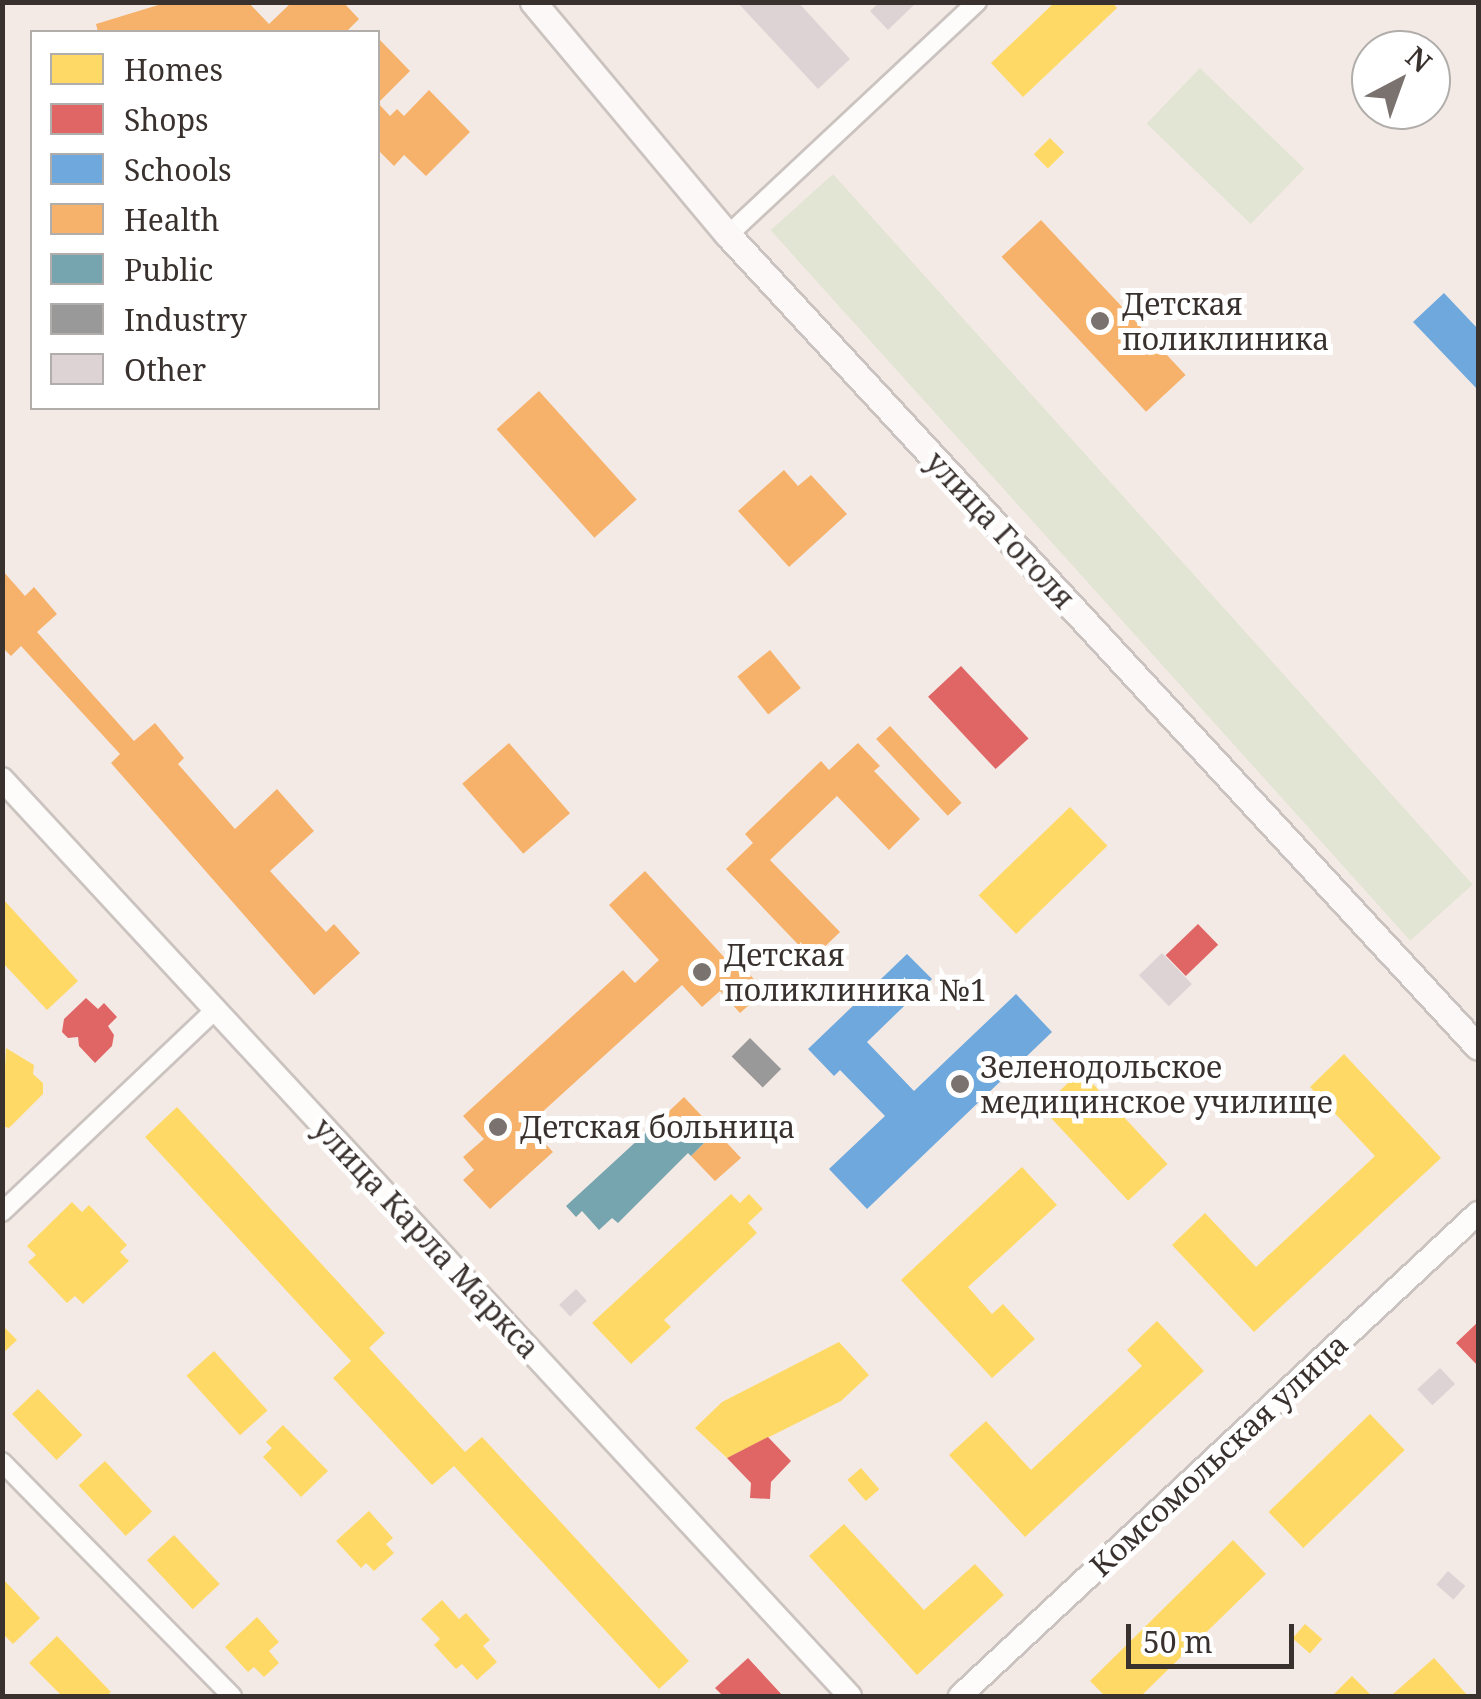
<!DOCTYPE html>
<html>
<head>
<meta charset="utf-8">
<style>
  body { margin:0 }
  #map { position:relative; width:1481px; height:1699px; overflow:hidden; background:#f4eae5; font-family:"Noto Serif",serif }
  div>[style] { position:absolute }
  .green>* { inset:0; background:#e2e5d4; transform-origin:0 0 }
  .homes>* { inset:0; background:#ffd966; transform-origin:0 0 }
  .shops>* { inset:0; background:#e06666; transform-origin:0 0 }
  .schools>* { inset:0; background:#6fa8dc }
  .health>* { inset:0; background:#f6b26b; transform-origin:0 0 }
  .public>* { inset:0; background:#76a5af }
  .industry>* { inset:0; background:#999; transform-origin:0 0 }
  .building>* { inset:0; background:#ddd3d4; transform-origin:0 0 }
  .roads { filter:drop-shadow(2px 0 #cbc3bf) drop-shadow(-2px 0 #cbc3bf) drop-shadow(0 2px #cbc3bf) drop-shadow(0 -2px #cbc3bf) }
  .minor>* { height:18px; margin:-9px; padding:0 9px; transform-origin:9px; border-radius:9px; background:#fdfcfb }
  .tertiary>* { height:22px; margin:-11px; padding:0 11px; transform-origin:11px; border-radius:11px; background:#fdfcfb }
  .secondary>* { height:25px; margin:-12.5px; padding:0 12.5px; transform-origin:12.5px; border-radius:12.5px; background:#fbf8f7 }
  .dots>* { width:28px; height:28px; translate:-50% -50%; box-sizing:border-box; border:5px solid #fff; border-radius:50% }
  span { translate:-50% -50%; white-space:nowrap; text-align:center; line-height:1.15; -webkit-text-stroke:10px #fff; paint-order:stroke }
  .poi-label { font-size:30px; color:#39312e }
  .left { translate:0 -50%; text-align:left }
  .street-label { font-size:30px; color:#39312e }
  .frame { position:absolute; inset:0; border:5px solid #39312e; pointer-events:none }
  .legend { position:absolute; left:30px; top:30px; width:350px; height:380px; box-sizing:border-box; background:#fff; border:2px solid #b0adab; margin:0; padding:12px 18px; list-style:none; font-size:30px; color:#39312e }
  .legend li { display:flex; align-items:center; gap:20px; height:50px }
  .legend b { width:50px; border:2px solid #b0adab }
  .north { position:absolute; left:1351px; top:30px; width:100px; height:100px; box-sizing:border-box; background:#fff; border:2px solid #b0adab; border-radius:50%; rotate:41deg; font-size:28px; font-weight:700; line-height:40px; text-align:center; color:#39312e }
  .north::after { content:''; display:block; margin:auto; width:35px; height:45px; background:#7a726e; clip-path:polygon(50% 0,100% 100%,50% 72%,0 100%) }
  .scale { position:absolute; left:1126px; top:1624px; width:168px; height:45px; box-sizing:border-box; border:5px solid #39312e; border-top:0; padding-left:12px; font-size:30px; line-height:35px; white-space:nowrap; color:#39312e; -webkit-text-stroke:8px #fff; paint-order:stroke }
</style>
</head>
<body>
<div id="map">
  <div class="green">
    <i style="left:1200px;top:68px;width:145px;height:77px;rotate:44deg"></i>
    <i style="left:833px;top:174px;width:956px;height:84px;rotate:48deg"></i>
  </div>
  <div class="homes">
    <i style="clip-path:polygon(1055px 2px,1112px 2px,1117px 8px,1023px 97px,991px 63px)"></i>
    <i style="left:1050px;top:138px;width:20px;height:23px;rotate:45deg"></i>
    <i style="left:1070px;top:807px;width:54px;height:127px;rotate:46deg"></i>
    <i style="clip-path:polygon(2px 898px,78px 981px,47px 1010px,2px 962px)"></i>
    <i style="clip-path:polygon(6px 1048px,34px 1065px,33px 1074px,43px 1083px,43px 1094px,9px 1128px,2px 1126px)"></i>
    <i style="clip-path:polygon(1344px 1054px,1441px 1158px,1254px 1332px,1172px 1245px,1205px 1213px,1256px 1267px,1375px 1156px,1310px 1087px)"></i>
    <i style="left:1081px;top:1071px;width:127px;height:54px;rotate:47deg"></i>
    <i style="clip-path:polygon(177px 1107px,385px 1333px,369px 1348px,465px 1452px,482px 1437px,689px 1661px,659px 1689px,454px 1466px,432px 1485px,333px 1378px,351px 1361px,145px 1137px)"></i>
    <i style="clip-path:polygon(1022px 1167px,1057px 1205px,968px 1287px,992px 1314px,1003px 1304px,1035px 1339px,992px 1378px,901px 1280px)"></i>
    <i style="clip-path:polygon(731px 1194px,740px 1203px,749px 1194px,763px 1209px,748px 1223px,757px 1233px,664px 1320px,671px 1327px,631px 1364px,592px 1323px)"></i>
    <i style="clip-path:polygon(72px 1202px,82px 1212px,89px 1205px,127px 1245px,120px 1252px,129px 1261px,83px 1304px,75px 1296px,67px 1303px,28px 1262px,36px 1255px,27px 1246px)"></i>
    <i style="clip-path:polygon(1157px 1321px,1204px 1371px,1025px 1537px,949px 1455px,986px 1421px,1031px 1470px,1142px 1366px,1127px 1350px)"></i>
    <i style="clip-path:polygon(2px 1325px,17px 1340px,2px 1354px)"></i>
    <i style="clip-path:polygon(839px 1342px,869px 1375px,841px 1401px,727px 1458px,695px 1428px,722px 1402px)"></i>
    <i style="left:214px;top:1351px;width:80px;height:37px;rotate:48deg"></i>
    <i style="left:38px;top:1389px;width:64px;height:36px;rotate:46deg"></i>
    <i style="left:1370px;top:1414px;width:50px;height:141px;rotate:46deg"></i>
    <i style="clip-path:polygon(283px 1425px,328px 1471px,301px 1497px,263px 1457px,272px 1448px,266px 1442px)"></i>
    <i style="left:105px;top:1461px;width:69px;height:36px;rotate:47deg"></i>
    <i style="left:861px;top:1468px;width:28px;height:18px;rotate:49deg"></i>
    <i style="clip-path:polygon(369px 1511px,393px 1538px,386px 1544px,394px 1553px,374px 1571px,366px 1563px,361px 1568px,336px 1541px)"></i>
    <i style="clip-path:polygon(844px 1524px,924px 1610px,975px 1564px,1004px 1595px,917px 1675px,809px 1556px)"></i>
    <i style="left:174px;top:1535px;width:67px;height:37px;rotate:47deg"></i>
    <i style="clip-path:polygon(1233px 1540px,1266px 1574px,1141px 1696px,1105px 1696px,1090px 1681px)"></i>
    <i style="clip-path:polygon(2px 1578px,40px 1618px,13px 1644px,2px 1633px)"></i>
    <i style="clip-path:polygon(442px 1600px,459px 1619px,466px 1613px,490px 1640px,483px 1646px,497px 1662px,477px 1680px,462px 1664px,456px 1669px,434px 1645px,440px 1639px,421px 1619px)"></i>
    <i style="clip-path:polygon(257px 1617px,279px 1642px,269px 1651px,279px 1663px,264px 1677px,254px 1667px,248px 1672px,225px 1647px)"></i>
    <i style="left:1305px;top:1624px;width:23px;height:19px;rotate:41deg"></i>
    <i style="clip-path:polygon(57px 1636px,111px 1692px,106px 1696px,62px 1696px,29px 1663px)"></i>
    <i style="clip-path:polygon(1434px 1658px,1468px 1696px,1396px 1696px,1393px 1694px)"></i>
    <i style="clip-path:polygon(1352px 1676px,1372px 1696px,1332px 1696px)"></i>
  </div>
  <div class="shops">
    <i style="left:961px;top:666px;width:99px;height:45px;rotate:47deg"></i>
    <i style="left:1198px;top:924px;width:29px;height:45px;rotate:46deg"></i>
    <i style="clip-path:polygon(86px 998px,98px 1009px,104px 1003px,117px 1017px,108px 1026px,114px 1035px,112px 1046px,95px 1063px,79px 1046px,78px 1037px,68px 1038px,62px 1032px,64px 1019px)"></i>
    <i style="clip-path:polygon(1478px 1322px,1478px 1366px,1456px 1343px)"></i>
    <i style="clip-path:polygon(768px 1437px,791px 1461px,771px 1482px,770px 1499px,750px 1498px,751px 1483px,727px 1458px)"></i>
    <i style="clip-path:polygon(748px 1658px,783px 1696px,723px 1696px,715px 1688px)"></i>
  </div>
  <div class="schools">
    <i style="clip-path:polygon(1444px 293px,1478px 329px,1478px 390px,1413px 322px)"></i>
    <i style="clip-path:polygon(907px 954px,932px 979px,867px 1042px,914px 1091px,1016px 994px,1052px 1032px,867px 1209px,829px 1169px,885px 1116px,840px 1070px,834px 1076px,808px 1049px)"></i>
  </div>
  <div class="health">
    <i style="clip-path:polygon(168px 2px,248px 2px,269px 24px,292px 2px,343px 2px,359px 19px,346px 32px,98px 32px,96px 24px)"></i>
    <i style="clip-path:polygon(378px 38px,410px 71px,378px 103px)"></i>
    <i style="clip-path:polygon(429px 90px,470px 132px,426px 176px,404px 155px,394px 166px,378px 150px,378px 103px,390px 116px,397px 109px,404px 116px)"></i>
    <i style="left:1041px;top:220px;width:212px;height:54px;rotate:47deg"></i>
    <i style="left:539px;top:391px;width:146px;height:57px;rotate:48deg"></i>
    <i style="clip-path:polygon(784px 470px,798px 486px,811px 475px,847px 514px,789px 567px,738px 511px)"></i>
    <i style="clip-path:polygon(2px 570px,25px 596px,34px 587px,57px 614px,37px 632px,134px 741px,155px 723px,184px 758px,178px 764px,235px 829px,277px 789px,314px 831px,270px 871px,326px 932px,334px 924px,360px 953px,314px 995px,111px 763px,120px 754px,21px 646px,11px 656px,2px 647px)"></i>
    <i style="left:770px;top:650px;width:49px;height:42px;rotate:51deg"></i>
    <i style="left:890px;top:726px;width:105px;height:19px;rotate:47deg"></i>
    <i style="left:509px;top:743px;width:93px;height:62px;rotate:49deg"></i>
    <i style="clip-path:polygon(858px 743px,880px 766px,874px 771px,920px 819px,889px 850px,837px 796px,770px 860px,840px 932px,812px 959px,726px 869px,753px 843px,745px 834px,821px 761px,829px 770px)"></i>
    <i style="clip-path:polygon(645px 871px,735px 969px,740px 964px,765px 991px,740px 1013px,720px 991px,702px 1007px,682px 985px,528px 1125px,553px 1152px,490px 1209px,463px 1180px,474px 1170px,463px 1157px,484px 1139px,463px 1116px,623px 970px,635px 983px,659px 960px,609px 905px)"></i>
    <i style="clip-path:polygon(684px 1097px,741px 1158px,715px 1181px,691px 1156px,705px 1142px,685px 1121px,678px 1128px,665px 1115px)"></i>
  </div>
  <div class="public">
    <i style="clip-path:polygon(665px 1115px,678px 1128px,685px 1121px,705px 1142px,691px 1156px,688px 1153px,618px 1223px,612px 1218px,599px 1230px,582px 1211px,576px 1217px,566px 1206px)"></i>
  </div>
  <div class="industry">
    <i style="left:750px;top:1038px;width:44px;height:26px;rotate:45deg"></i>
  </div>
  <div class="building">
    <i style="clip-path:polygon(737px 2px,798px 2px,850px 59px,818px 89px)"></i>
    <i style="clip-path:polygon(880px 2px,917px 2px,888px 30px,870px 11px)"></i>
    <i style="left:1162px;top:953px;width:43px;height:32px;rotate:46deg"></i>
    <i style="left:576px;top:1289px;width:16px;height:23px;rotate:47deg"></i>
    <i style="left:1440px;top:1368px;width:22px;height:31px;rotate:47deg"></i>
    <i style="left:1448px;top:1571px;width:23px;height:18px;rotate:41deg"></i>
  </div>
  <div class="roads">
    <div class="minor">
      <i style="left:728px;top:235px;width:341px;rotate:-43.1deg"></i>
      <i style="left:2px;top:1212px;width:294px;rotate:-43.5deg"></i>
      <i style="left:2px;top:1462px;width:328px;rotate:45.5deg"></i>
    </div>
    <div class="tertiary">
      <i style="left:2px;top:779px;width:1249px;rotate:47.24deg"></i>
      <i style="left:960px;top:1696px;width:708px;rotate:-43deg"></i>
    </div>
    <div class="secondary">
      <i style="left:533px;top:2px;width:304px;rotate:50.1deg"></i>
      <i style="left:728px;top:235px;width:1105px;rotate:47.27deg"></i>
    </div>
  </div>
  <div class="dots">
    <i style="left:1100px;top:321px;background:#7a726e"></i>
    <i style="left:702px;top:972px;background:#7a726e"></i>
    <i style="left:960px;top:1084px;background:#7a726e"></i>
    <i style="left:498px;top:1127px;background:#7a726e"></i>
  </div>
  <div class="poi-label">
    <span class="left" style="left:1122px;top:321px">Детская<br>поликлиника</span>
    <span class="left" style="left:724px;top:972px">Детская<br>поликлиника №1</span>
    <span class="left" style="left:980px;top:1084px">Зеленодольское<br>медицинское училище</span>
    <span class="left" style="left:520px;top:1127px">Детская больница</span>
  </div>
  <div class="street-label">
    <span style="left:1000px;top:530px;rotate:47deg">улица Гоголя</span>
    <span style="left:426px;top:1238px;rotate:47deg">улица Карла Маркса</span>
    <span style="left:1219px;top:1455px;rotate:-43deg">Комсомольская улица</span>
  </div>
  <div class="frame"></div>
  <ul class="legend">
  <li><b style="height:28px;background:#ffd966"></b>Homes</li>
  <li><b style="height:28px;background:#e06666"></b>Shops</li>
  <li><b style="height:28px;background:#6fa8dc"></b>Schools</li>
  <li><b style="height:28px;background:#f6b26b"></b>Health</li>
  <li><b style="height:28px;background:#76a5af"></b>Public</li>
  <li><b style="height:28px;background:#999"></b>Industry</li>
  <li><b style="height:28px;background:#ddd3d4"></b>Other</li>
  </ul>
  <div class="north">N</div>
  <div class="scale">50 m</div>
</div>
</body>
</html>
